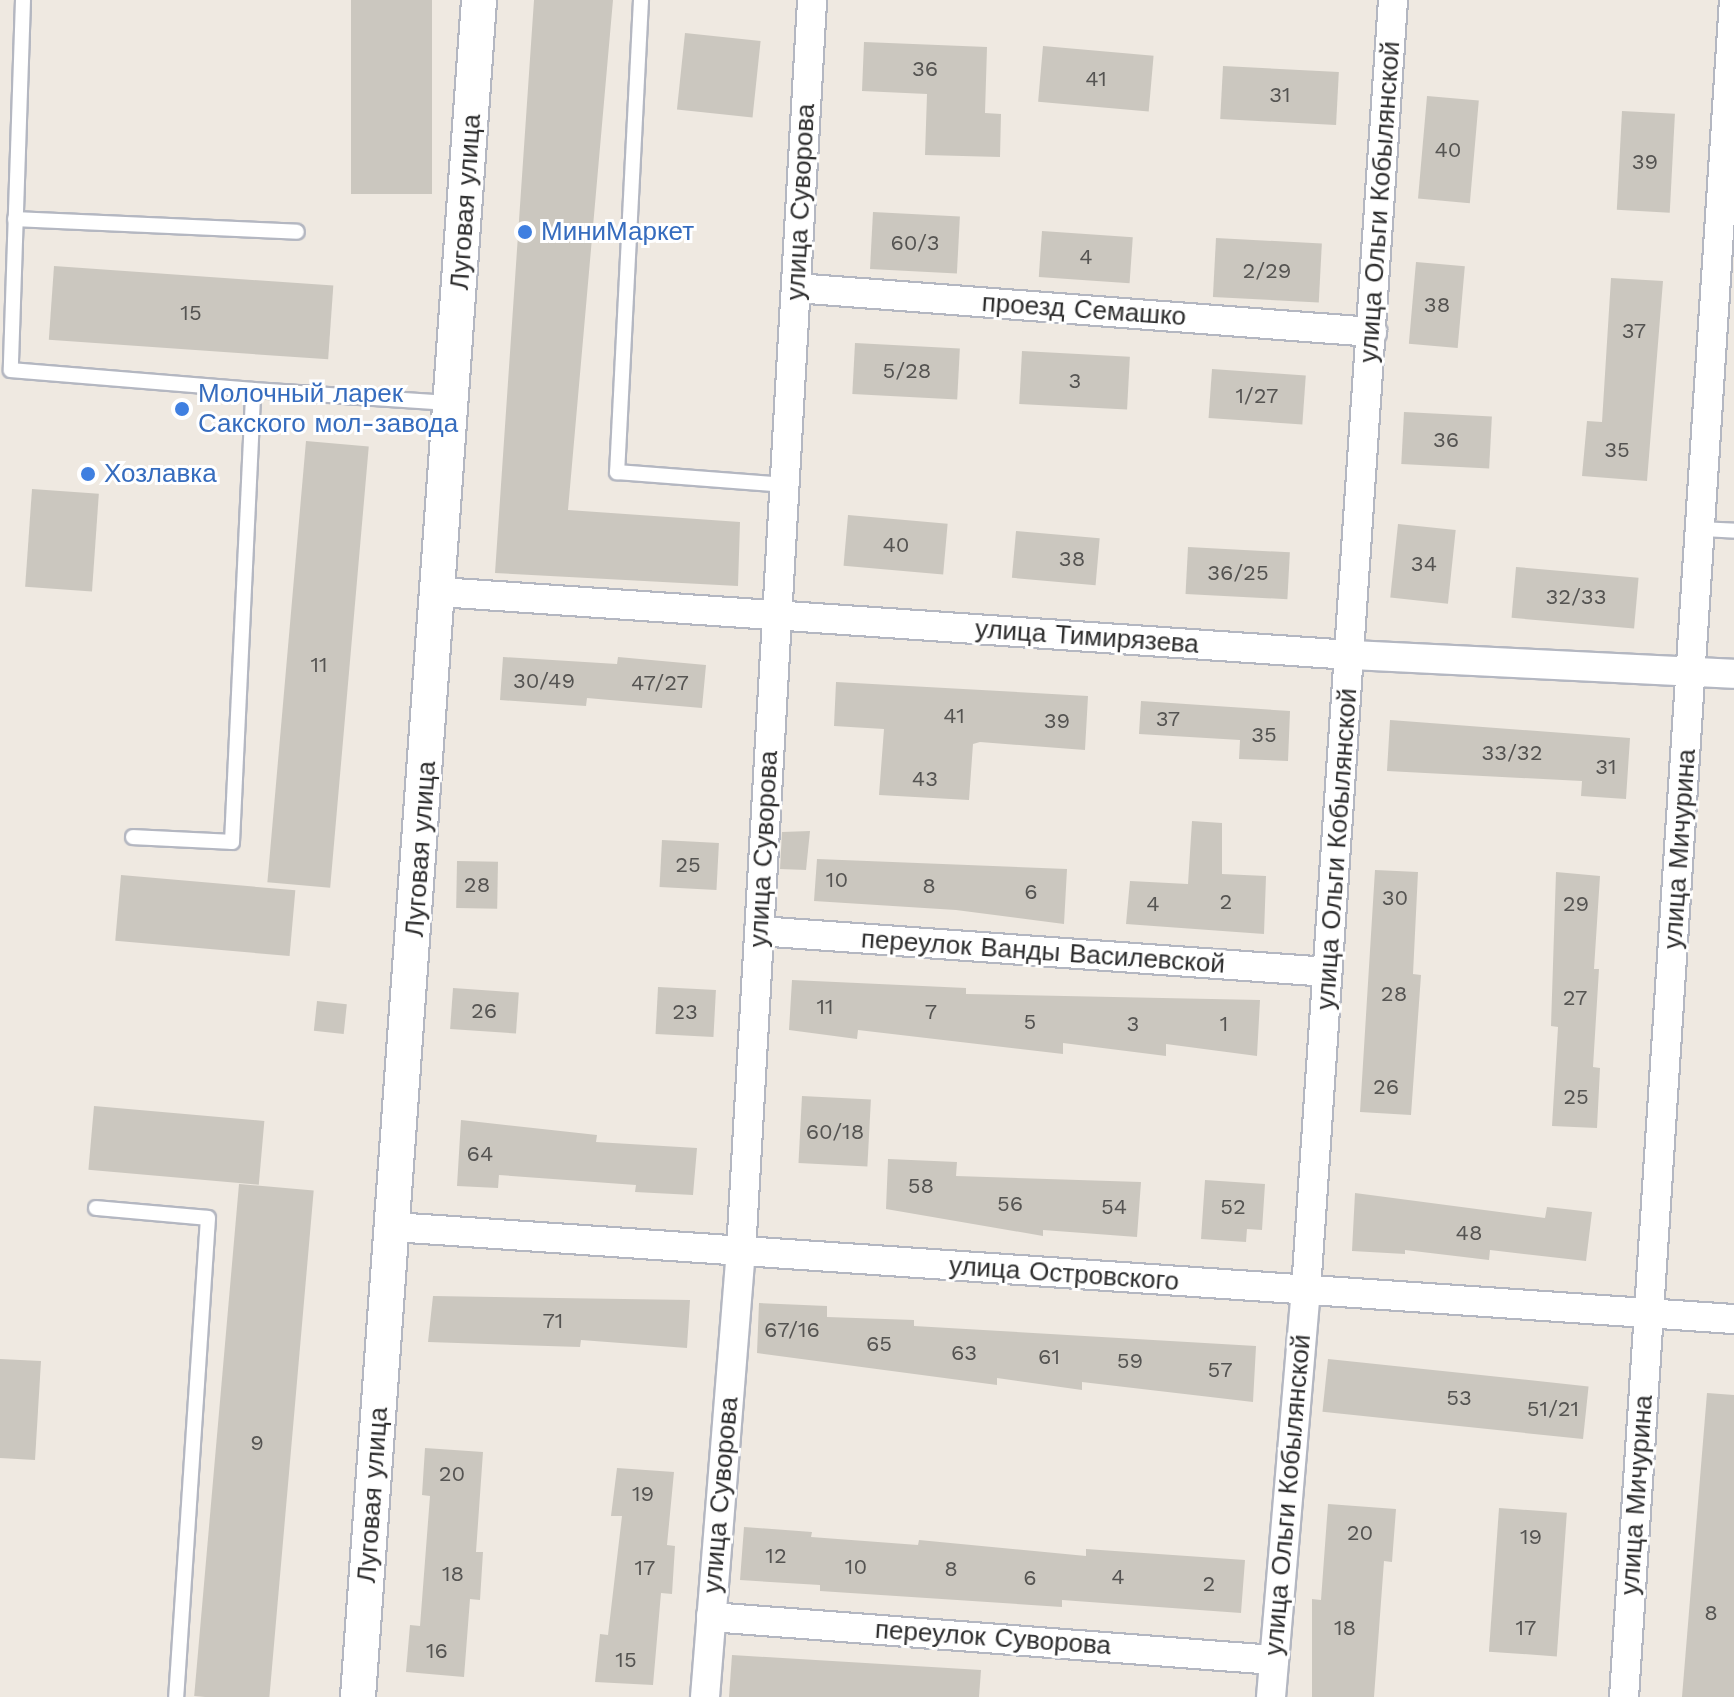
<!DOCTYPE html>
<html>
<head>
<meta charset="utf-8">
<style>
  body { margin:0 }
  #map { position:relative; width:1734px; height:1697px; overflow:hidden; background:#efe9e1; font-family:"Work Sans",sans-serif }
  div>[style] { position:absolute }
  .building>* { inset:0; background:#cbc7bf; transform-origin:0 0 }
  .roads { filter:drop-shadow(2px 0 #b4b7c1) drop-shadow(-2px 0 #b4b7c1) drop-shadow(0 2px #b4b7c1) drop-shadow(0 -2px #b4b7c1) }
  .service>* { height:14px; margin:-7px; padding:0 7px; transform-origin:7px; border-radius:7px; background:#fff }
  .minor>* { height:28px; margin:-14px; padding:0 14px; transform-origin:14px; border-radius:14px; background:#fff }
  .tertiary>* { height:34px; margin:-17px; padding:0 17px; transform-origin:17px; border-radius:17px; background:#fff }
  .dots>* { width:22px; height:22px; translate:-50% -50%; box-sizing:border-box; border:4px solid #fff; border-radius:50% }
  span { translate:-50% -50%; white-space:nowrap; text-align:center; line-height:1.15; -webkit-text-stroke:6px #fff; paint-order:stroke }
  .number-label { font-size:22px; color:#555452 }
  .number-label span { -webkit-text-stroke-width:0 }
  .street-label { font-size:26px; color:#2e2e2e }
  .shop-label { font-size:26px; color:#366cbe }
  .left { translate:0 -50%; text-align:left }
</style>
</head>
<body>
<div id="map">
  <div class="building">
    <i style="left:351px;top:0;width:81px;height:194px"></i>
    <i style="clip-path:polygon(534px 0,613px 0,568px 510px,740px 522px,738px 586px,495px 573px)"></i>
    <i style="left:685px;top:33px;width:76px;height:77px;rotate:6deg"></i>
    <i style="clip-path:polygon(864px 42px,987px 47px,985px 113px,1001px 114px,1000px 157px,925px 155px,927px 94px,862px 91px)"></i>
    <i style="left:1043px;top:46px;width:111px;height:56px;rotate:5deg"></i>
    <i style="left:1223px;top:66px;width:116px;height:53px;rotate:3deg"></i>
    <i style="left:1427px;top:96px;width:52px;height:103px;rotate:5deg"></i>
    <i style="left:1622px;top:111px;width:53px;height:99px;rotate:3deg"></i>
    <i style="left:873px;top:212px;width:87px;height:57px;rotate:3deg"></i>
    <i style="left:1042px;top:231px;width:91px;height:46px;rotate:4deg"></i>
    <i style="left:1216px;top:238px;width:106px;height:59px;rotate:3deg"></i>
    <i style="left:1416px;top:262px;width:49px;height:82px;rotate:5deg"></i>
    <i style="left:54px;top:266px;width:280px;height:74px;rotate:4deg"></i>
    <i style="clip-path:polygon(1611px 278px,1663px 281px,1647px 481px,1582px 476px,1587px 421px,1602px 422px)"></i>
    <i style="left:855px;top:343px;width:105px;height:51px;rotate:3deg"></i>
    <i style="left:1022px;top:351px;width:108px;height:53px;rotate:3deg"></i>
    <i style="left:1212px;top:369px;width:94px;height:49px;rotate:4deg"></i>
    <i style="left:1404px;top:412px;width:88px;height:52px;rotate:3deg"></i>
    <i style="left:306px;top:441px;width:63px;height:443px;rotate:5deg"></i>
    <i style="left:32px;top:489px;width:67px;height:98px;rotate:4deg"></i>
    <i style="left:848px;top:515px;width:100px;height:51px;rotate:5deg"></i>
    <i style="left:1398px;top:524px;width:58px;height:74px;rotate:6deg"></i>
    <i style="left:1016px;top:531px;width:84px;height:47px;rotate:5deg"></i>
    <i style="left:1188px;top:547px;width:102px;height:47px;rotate:3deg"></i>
    <i style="left:1516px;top:567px;width:123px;height:51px;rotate:5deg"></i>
    <i style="clip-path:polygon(503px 657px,617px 664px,618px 657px,706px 665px,702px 708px,587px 698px,586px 706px,500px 700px)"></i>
    <i style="clip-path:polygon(836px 682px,1088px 696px,1085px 750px,980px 742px,973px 744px,969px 800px,879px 795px,884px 729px,834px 726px)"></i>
    <i style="clip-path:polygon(1141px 701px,1290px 711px,1288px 761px,1239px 759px,1240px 740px,1139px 734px)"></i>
    <i style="clip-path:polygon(1390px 720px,1630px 738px,1626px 799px,1581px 796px,1582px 781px,1387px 771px)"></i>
    <i style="clip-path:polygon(1192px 821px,1222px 823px,1222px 874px,1266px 876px,1264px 934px,1126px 924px,1130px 881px,1188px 884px)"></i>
    <i style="clip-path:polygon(810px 831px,806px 870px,780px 869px,782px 832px)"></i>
    <i style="left:662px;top:840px;width:57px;height:47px;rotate:3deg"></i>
    <i style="clip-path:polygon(817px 859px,1067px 869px,1064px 924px,956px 910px,814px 901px)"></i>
    <i style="left:457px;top:861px;width:41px;height:47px;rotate:1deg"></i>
    <i style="clip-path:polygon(1375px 870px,1418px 872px,1413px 974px,1421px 975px,1411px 1115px,1360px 1112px)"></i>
    <i style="clip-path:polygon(1556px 872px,1600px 876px,1594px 969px,1599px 969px,1593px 1067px,1600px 1068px,1597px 1128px,1552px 1126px,1558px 1027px,1551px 1026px)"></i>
    <i style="left:121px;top:875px;width:175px;height:66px;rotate:5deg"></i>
    <i style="clip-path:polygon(792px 980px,966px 988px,966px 994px,1260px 1000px,1257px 1056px,1166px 1044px,1166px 1056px,1063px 1043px,1063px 1054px,858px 1030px,857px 1039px,789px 1030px)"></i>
    <i style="left:658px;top:987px;width:58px;height:47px;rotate:3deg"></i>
    <i style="left:453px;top:988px;width:66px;height:41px;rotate:4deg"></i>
    <i style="left:317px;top:1001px;width:30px;height:30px;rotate:6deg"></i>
    <i style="left:802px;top:1096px;width:69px;height:67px;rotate:3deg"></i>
    <i style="left:94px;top:1106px;width:171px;height:64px;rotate:5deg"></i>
    <i style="clip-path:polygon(461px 1120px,597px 1135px,596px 1142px,697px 1148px,693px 1195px,635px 1192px,636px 1185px,499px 1175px,498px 1188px,457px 1186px)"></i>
    <i style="clip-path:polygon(888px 1159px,957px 1162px,956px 1176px,1141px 1182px,1137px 1237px,1043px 1230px,1043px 1236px,886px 1209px)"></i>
    <i style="clip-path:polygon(1205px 1180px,1265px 1184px,1262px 1230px,1247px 1229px,1246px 1242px,1201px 1239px)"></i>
    <i style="left:239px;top:1184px;width:75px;height:514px;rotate:5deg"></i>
    <i style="clip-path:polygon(1355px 1193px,1545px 1218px,1547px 1207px,1592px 1212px,1586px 1261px,1490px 1250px,1489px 1260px,1405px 1250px,1405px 1254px,1352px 1251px)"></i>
    <i style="clip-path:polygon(433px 1296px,690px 1300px,687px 1348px,581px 1340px,580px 1347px,428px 1342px)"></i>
    <i style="clip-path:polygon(759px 1303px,827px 1306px,827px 1317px,914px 1320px,914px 1326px,1256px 1346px,1253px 1402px,1082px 1382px,1082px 1390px,997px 1378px,997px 1385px,757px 1353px)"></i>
    <i style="clip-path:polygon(0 1359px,41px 1361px,35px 1460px,0 1458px)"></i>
    <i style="left:1328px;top:1359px;width:262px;height:53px;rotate:6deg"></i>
    <i style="clip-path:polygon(1707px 1393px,1734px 1395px,1734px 1697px,1682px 1697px)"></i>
    <i style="clip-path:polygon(425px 1448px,483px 1452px,476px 1552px,483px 1552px,480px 1600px,470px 1599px,464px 1677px,406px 1672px,410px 1625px,420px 1626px,430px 1496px,422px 1495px)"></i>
    <i style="clip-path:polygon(617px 1468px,674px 1472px,667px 1545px,675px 1546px,672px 1594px,661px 1593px,653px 1685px,595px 1682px,600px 1634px,608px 1635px,622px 1516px,611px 1516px)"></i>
    <i style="clip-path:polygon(1328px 1504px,1396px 1509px,1392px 1562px,1384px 1561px,1374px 1697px,1312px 1697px,1312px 1599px,1321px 1600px)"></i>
    <i style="left:1499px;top:1508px;width:68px;height:144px;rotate:4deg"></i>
    <i style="clip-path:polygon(744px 1527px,812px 1532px,811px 1537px,918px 1545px,919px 1540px,1086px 1556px,1086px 1549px,1245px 1560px,1241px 1613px,1062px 1600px,1062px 1607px,820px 1591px,820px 1585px,740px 1580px)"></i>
    <i style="clip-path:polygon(732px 1655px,981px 1670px,979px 1697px,729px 1697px)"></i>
  </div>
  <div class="roads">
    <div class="service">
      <i style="left:23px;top:0;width:370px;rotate:91.9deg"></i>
      <i style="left:11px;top:370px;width:243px;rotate:4.7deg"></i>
      <i style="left:641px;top:0;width:473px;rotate:92.9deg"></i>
      <i style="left:617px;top:472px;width:169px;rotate:4.4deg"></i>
      <i style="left:15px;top:219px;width:282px;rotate:2.6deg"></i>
      <i style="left:1701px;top:529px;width:33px;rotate:3deg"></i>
      <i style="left:133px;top:837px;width:99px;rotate:2.9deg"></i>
      <i style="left:232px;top:842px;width:452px;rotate:-87.3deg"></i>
      <i style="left:253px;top:390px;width:197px;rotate:3.8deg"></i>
      <i style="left:96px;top:1208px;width:112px;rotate:5.1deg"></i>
      <i style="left:208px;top:1218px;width:480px;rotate:93.8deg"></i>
    </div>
    <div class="minor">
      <i style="left:796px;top:288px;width:578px;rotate:4.37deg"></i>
      <i style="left:440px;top:592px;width:913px;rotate:3.96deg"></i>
      <i style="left:1351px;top:655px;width:383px;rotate:2.8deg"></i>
      <i style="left:759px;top:931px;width:570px;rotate:4.12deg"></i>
      <i style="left:394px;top:1227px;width:1343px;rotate:3.93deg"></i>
      <i style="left:711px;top:1617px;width:565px;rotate:4.37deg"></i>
      <i style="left:705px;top:1697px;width:446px;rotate:-85.4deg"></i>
      <i style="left:741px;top:1252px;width:1254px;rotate:-86.75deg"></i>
      <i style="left:1271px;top:1697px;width:409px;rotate:-85.1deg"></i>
      <i style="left:1306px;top:1290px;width:1293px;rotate:-86.14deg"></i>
      <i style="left:1624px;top:1697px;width:1701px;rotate:-86.29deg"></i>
    </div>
    <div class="tertiary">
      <i style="left:358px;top:1697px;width:1701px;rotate:-85.92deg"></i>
    </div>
  </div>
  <div class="dots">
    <i style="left:525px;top:232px;background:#3f7fe0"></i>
    <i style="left:182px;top:409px;background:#3f7fe0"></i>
    <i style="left:88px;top:474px;background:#3f7fe0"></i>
  </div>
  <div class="number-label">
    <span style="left:925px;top:69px">36</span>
    <span style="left:1096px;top:79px">41</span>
    <span style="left:1280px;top:95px">31</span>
    <span style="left:1448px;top:150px">40</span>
    <span style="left:1645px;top:162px">39</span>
    <span style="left:915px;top:243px">60/3</span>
    <span style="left:1086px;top:257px">4</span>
    <span style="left:1267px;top:271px">2/29</span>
    <span style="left:1437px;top:305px">38</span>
    <span style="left:191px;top:313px">15</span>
    <span style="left:1634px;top:331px">37</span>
    <span style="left:907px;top:371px">5/28</span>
    <span style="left:1075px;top:381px">3</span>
    <span style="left:1257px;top:396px">1/27</span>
    <span style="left:1446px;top:440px">36</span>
    <span style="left:1617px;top:450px">35</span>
    <span style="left:896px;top:545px">40</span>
    <span style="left:1072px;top:559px">38</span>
    <span style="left:1424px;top:564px">34</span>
    <span style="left:1238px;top:573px">36/25</span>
    <span style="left:1576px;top:597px">32/33</span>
    <span style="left:319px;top:665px">11</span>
    <span style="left:544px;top:681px">30/49</span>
    <span style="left:660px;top:683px">47/27</span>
    <span style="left:954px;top:716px">41</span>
    <span style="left:1168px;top:719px">37</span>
    <span style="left:1057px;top:721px">39</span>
    <span style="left:1264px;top:735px">35</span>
    <span style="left:1512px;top:753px">33/32</span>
    <span style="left:1606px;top:767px">31</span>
    <span style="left:925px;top:779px">43</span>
    <span style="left:688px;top:865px">25</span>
    <span style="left:837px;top:880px">10</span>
    <span style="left:477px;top:885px">28</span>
    <span style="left:929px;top:886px">8</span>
    <span style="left:1031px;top:892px">6</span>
    <span style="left:1395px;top:898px">30</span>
    <span style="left:1226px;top:902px">2</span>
    <span style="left:1153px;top:904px">4</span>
    <span style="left:1576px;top:904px">29</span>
    <span style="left:1394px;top:994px">28</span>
    <span style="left:1575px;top:998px">27</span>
    <span style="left:825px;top:1007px">11</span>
    <span style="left:484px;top:1011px">26</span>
    <span style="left:685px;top:1012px">23</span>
    <span style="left:931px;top:1012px">7</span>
    <span style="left:1030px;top:1022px">5</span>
    <span style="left:1133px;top:1024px">3</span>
    <span style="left:1224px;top:1024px">1</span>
    <span style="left:1386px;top:1087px">26</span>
    <span style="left:1576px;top:1097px">25</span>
    <span style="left:835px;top:1132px">60/18</span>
    <span style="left:480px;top:1154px">64</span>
    <span style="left:921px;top:1186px">58</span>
    <span style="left:1010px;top:1204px">56</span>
    <span style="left:1114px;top:1207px">54</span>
    <span style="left:1233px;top:1207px">52</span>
    <span style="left:1469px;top:1233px">48</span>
    <span style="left:553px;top:1321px">71</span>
    <span style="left:792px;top:1330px">67/16</span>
    <span style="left:879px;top:1344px">65</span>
    <span style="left:964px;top:1353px">63</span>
    <span style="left:1049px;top:1357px">61</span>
    <span style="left:1130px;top:1361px">59</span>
    <span style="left:1220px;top:1370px">57</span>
    <span style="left:1459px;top:1398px">53</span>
    <span style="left:1553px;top:1409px">51/21</span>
    <span style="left:257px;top:1443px">9</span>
    <span style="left:452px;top:1474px">20</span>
    <span style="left:643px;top:1494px">19</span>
    <span style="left:1360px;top:1533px">20</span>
    <span style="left:1531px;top:1537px">19</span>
    <span style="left:776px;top:1556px">12</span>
    <span style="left:856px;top:1567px">10</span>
    <span style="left:645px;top:1568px">17</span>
    <span style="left:951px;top:1569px">8</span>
    <span style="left:453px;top:1574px">18</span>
    <span style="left:1118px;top:1577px">4</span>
    <span style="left:1030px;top:1578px">6</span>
    <span style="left:1209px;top:1584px">2</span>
    <span style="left:1711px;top:1613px">8</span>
    <span style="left:1345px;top:1628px">18</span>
    <span style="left:1526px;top:1628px">17</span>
    <span style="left:437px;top:1651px">16</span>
    <span style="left:626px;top:1660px">15</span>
  </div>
  <div class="street-label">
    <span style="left:466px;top:202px;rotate:-86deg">Луговая улица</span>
    <span style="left:801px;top:202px;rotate:-87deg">улица Суворова</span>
    <span style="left:1380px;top:202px;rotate:-86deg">улица Ольги Кобылянской</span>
    <span style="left:1084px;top:310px;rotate:4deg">проезд Семашко</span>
    <span style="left:1087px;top:637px;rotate:4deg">улица Тимирязева</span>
    <span style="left:421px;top:849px;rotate:-86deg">Луговая улица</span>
    <span style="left:764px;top:849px;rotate:-87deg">улица Суворова</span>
    <span style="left:1337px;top:849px;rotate:-86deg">улица Ольги Кобылянской</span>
    <span style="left:1680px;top:849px;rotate:-86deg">улица Мичурина</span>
    <span style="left:1043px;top:952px;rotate:4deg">переулок Ванды Василевской</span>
    <span style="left:1064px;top:1274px;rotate:4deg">улица Островского</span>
    <span style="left:373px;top:1495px;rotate:-86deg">Луговая улица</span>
    <span style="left:721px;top:1495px;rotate:-85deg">улица Суворова</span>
    <span style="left:1288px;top:1495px;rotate:-85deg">улица Ольги Кобылянской</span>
    <span style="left:1637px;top:1495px;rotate:-86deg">улица Мичурина</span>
    <span style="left:993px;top:1638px;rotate:4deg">переулок Суворова</span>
  </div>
  <div class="shop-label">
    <span class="left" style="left:541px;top:232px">МиниМаркет</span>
    <span class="left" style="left:198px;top:409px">Молочный ларек<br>Сакского мол-завода</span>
    <span class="left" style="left:104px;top:474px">Хозлавка</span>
  </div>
</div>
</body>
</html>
